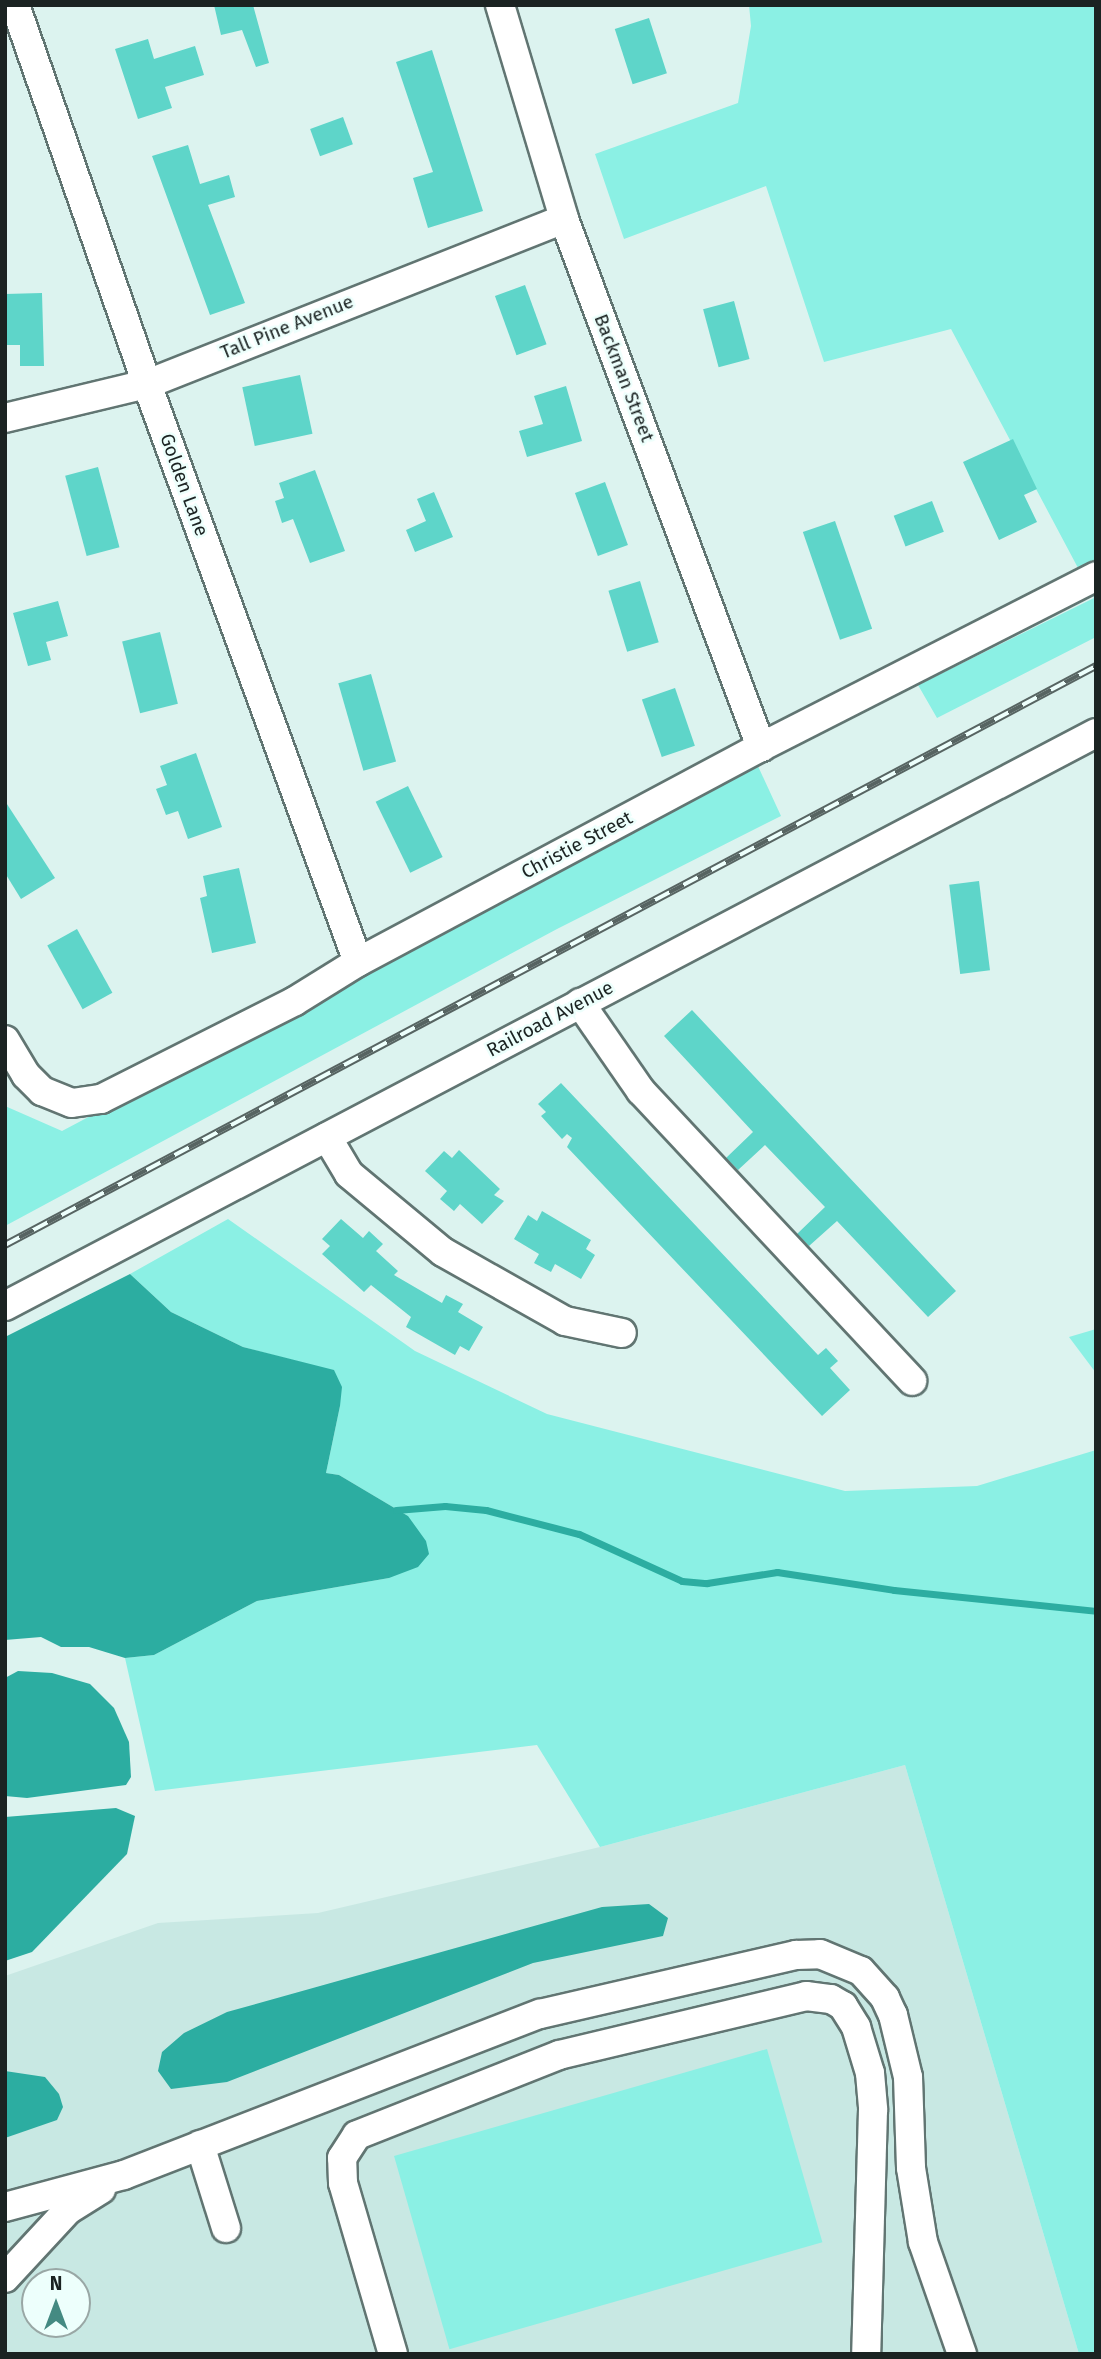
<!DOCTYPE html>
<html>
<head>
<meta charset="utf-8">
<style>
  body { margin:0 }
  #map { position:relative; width:1101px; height:2359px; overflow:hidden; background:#dcf3ef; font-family:"Fira Sans",sans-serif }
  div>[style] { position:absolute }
  .built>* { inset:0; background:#c8e8e3 }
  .green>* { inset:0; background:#8bf0e4; transform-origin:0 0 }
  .water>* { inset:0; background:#2cada1 }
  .stream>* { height:7px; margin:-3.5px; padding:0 3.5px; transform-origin:3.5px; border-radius:3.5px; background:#2cada1 }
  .building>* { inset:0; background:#5ed5c9; transform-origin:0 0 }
  .roads { filter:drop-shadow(2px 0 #617572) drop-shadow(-2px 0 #617572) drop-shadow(0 2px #617572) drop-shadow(0 -2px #617572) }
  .minor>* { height:28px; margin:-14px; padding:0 14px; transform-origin:14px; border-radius:14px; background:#fff }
  .rail>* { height:8px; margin-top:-4px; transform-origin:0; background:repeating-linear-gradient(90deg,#edfffc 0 16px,#576462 0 32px); box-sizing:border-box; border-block:2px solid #576462 }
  span { translate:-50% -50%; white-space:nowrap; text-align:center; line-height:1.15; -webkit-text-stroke:5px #edfffc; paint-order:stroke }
  .street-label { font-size:19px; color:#1b2322 }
  .frame { position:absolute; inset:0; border:7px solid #1b2322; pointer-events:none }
  .north { position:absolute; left:21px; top:2268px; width:70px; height:70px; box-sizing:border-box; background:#edfffc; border:2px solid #99a7a5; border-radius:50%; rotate:0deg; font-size:19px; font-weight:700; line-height:28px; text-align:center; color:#1b2322 }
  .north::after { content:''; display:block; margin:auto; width:24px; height:32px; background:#448a82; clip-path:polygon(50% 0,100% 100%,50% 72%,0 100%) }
</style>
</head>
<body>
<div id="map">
  <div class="built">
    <i style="clip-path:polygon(evenodd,905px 1765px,1079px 2354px,5px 2354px,5px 1976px,158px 1923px,318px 1913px,600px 1847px,905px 1765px,35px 2282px,77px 2282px,77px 2324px,35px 2324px,35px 2282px)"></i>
  </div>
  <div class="green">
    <i style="clip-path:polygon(749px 5px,1096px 5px,1096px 637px,937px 718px,918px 685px,1094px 598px,951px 329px,824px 362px,766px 186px,624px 239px,595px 154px,738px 103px,751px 26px)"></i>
    <i style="clip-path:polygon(757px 764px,781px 816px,557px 929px,5px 1226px,5px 1106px,62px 1131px)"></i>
    <i style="clip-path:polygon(228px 1219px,415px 1351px,547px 1414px,845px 1491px,977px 1486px,1096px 1450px,1096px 2354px,1079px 2354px,905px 1765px,600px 1847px,537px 1745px,155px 1791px,125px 1658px,154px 1655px,257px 1601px,389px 1578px,408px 1516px,339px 1475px,326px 1473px,340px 1406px,334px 1371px,243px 1347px,171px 1312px,130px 1274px)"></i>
    <i style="clip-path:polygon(1096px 1329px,1096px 1373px,1069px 1337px)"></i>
    <i style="left:767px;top:2049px;width:201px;height:388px;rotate:74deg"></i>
  </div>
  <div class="water">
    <i style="clip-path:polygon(130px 1274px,171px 1312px,243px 1347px,334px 1370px,342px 1387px,340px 1406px,326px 1473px,339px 1475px,408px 1516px,426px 1541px,429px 1554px,418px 1567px,389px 1578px,257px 1601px,154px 1655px,125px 1658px,89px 1647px,61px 1647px,41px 1637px,5px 1640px,5px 1337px)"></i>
    <i style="clip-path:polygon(18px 1671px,52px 1673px,90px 1684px,114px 1708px,129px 1742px,131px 1777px,126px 1785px,27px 1798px,5px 1796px,5px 1678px)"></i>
    <i style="clip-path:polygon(116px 1808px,135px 1816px,127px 1854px,32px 1952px,5px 1961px,5px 1817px)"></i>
    <i style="clip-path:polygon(649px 1904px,668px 1918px,663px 1936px,533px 1963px,227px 2082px,171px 2089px,158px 2071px,162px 2052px,184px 2033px,227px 2012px,602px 1907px)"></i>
    <i style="clip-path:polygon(5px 2071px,45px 2077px,59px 2094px,63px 2107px,57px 2120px,5px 2138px)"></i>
  </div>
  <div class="stream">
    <i style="left:396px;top:1510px;width:49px;rotate:-4.7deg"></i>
    <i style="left:445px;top:1506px;width:41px;rotate:5.6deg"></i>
    <i style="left:486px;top:1510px;width:96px;rotate:14.5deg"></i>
    <i style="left:579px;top:1534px;width:113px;rotate:24.5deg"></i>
    <i style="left:682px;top:1581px;width:25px;rotate:5deg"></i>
    <i style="left:707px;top:1583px;width:71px;rotate:-8.9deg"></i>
    <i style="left:777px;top:1572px;width:118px;rotate:8.7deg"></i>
    <i style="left:894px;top:1590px;width:203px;rotate:5.9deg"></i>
  </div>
  <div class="building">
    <i style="clip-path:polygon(214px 5px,253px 5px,269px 63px,256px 67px,242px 30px,221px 35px)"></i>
    <i style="left:649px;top:18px;width:58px;height:36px;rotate:72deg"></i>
    <i style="clip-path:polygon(148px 39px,154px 59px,195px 46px,204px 75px,165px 87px,172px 108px,138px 119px,115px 49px)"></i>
    <i style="clip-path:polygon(432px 50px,483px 211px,428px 228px,413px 178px,433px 172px,396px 62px)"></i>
    <i style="left:343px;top:117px;width:29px;height:35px;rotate:70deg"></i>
    <i style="clip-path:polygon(188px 145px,200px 184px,229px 175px,235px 197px,208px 205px,245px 303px,210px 315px,152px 156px)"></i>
    <i style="left:525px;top:285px;width:63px;height:32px;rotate:70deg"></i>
    <i style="clip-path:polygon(42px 293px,44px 366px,20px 366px,20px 345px,5px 345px,5px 294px)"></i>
    <i style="left:734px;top:301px;width:60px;height:32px;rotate:75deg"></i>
    <i style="left:300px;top:375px;width:60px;height:59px;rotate:78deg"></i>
    <i style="clip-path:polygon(566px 386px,582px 441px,527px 457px,519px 431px,543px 424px,534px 396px)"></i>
    <i style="clip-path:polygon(1013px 439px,1037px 489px,1024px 495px,1037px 522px,999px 540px,963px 462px)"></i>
    <i style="left:98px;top:467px;width:83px;height:34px;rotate:75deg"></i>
    <i style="clip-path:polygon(315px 470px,345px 551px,310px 563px,293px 519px,282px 523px,275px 501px,284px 498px,279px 483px)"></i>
    <i style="left:605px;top:482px;width:67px;height:32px;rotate:70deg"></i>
    <i style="clip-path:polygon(434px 492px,453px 537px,415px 552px,406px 530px,426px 521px,417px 499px)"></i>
    <i style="left:932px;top:501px;width:33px;height:41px;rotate:69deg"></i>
    <i style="left:835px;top:521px;width:114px;height:34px;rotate:71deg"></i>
    <i style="left:640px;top:581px;width:64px;height:33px;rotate:73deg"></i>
    <i style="clip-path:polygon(58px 601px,68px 636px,46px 642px,51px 660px,28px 666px,13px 613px)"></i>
    <i style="left:160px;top:632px;width:74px;height:39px;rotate:76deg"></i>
    <i style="left:371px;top:674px;width:91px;height:34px;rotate:74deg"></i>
    <i style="left:675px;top:688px;width:61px;height:35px;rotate:71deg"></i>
    <i style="clip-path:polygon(196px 753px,222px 827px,188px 839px,178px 811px,166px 815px,156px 789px,167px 785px,160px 766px)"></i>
    <i style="left:408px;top:786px;width:79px;height:36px;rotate:64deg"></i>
    <i style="clip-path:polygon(5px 801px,55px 878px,21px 899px,5px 873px)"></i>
    <i style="clip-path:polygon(239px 868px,256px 943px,212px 953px,200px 898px,207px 896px,203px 876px)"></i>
    <i style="left:979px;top:881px;width:90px;height:30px;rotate:83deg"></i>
    <i style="left:77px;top:929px;width:73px;height:34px;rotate:61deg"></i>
    <i style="clip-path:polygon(692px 1010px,956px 1291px,928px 1317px,837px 1221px,809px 1246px,797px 1234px,825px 1207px,765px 1145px,738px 1170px,726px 1158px,753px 1132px,664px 1036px)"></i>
    <i style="clip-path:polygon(561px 1083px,818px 1355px,826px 1348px,838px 1361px,830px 1368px,850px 1390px,822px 1416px,567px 1147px,572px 1138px,567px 1134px,562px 1139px,541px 1116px,546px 1112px,538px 1104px)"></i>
    <i style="clip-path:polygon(459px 1150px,500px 1189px,494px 1195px,504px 1201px,482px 1224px,460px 1204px,454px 1211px,440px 1199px,447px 1191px,425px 1171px,444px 1151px,452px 1158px)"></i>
    <i style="clip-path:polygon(542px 1211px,591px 1240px,586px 1249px,595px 1255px,581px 1279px,555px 1264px,551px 1272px,534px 1263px,539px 1254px,514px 1239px,528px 1215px,537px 1221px)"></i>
    <i style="clip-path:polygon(341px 1219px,363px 1238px,369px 1231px,383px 1244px,376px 1251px,398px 1271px,394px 1275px,442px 1303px,446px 1295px,463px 1304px,458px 1312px,483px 1327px,469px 1351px,460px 1346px,455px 1355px,406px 1327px,411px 1317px,371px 1285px,364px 1292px,322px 1254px,330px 1246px,322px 1239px)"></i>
  </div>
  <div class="roads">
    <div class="minor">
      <i style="left:15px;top:5px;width:401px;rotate:70.8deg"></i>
      <i style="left:147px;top:384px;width:615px;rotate:69.95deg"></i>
      <i style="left:500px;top:5px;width:223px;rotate:73.3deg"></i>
      <i style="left:564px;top:219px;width:564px;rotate:69.54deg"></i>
      <i style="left:5px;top:418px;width:146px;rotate:-13.5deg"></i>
      <i style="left:147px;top:384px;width:448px;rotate:-21.6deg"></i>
      <i style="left:580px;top:1003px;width:107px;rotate:55.3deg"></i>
      <i style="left:641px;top:1091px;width:397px;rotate:46.9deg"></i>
      <i style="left:5px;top:1040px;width:41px;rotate:59deg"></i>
      <i style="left:26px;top:1075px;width:23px;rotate:45deg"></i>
      <i style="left:42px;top:1091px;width:32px;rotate:22deg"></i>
      <i style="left:72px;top:1103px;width:29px;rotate:-8deg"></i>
      <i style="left:101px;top:1099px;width:217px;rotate:-26.8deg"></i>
      <i style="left:295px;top:1001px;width:74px;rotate:-31.8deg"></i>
      <i style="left:358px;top:962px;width:457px;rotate:-28.1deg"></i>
      <i style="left:761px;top:747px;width:376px;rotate:-27deg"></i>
      <i style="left:327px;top:1137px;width:43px;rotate:59.3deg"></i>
      <i style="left:349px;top:1174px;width:122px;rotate:39.7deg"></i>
      <i style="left:443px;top:1252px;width:140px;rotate:29.5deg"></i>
      <i style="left:565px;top:1321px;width:58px;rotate:11.9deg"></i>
      <i style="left:5px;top:1306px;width:1232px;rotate:-27.71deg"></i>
      <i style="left:200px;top:2145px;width:87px;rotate:72.6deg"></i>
      <i style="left:5px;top:2207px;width:123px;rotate:-15.1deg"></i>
      <i style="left:124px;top:2175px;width:446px;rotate:-21.2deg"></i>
      <i style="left:540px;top:2014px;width:263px;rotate:-13deg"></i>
      <i style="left:796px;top:1955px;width:24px;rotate:-2deg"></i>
      <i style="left:820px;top:1954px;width:44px;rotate:22.5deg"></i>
      <i style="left:861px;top:1971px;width:36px;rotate:48deg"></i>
      <i style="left:885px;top:1998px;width:19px;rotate:65deg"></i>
      <i style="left:893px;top:2015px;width:64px;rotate:76.4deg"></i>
      <i style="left:908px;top:2077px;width:91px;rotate:88.1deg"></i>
      <i style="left:911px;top:2168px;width:75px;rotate:80.8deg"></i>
      <i style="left:923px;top:2242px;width:119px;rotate:70.8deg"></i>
      <i style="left:5px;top:2278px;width:93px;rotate:-47.2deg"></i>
      <i style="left:68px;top:2210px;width:39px;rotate:-32deg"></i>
      <i style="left:393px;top:2354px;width:178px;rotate:-106.3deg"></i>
      <i style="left:343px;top:2183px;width:25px;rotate:-92deg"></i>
      <i style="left:342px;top:2158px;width:27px;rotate:-57deg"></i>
      <i style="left:357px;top:2135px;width:217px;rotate:-21.6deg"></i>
      <i style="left:559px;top:2055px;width:254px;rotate:-13.4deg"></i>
      <i style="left:806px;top:1996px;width:25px;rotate:7deg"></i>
      <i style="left:831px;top:1999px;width:14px;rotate:30deg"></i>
      <i style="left:843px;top:2006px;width:25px;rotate:58deg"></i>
      <i style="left:856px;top:2027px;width:48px;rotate:73.1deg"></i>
      <i style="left:870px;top:2073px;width:37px;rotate:85deg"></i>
      <i style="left:873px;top:2110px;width:244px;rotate:91.6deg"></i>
    </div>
  </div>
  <div class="rail">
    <i style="left:5px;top:1245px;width:1235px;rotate:-27.96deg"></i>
  </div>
  <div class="street-label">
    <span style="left:287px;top:327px;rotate:-22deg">Tall Pine Avenue</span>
    <span style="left:624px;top:378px;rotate:69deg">Backman Street</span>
    <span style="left:184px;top:485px;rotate:70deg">Golden Lane</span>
    <span style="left:577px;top:845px;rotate:-28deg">Christie Street</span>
    <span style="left:550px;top:1019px;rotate:-28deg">Railroad Avenue</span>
  </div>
  <div class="frame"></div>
  <div class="north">N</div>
</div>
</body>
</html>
